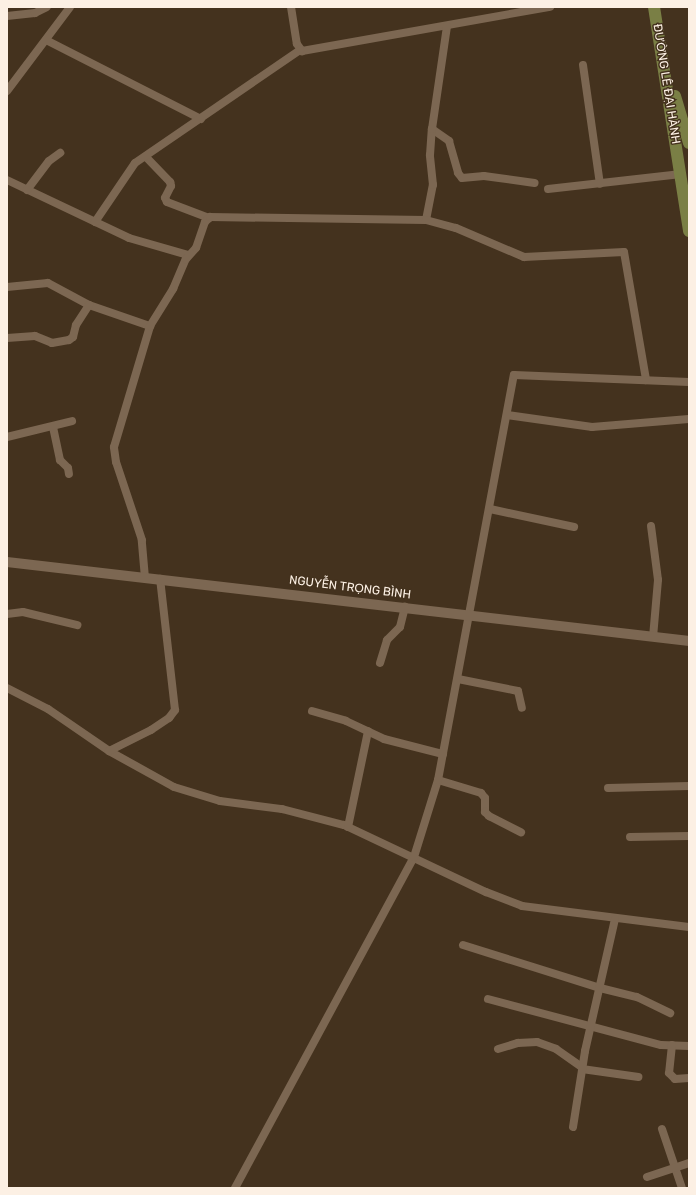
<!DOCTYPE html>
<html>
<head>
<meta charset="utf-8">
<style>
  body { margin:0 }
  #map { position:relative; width:696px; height:1195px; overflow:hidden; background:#44321e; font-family:Rubik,sans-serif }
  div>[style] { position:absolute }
  .minor>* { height:8px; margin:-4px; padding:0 4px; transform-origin:4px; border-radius:4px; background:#7c6752 }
  .tertiary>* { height:10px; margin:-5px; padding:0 5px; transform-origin:5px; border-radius:5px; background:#7c6752 }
  .primary>* { height:12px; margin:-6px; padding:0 6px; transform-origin:6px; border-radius:6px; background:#7a7f45 }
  span { translate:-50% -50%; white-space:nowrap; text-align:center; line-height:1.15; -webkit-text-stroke:3px #44321e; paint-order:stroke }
  .street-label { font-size:12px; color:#fcf0e4 }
  .frame { position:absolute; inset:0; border:8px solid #fcf0e4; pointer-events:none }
</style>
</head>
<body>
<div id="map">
  <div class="minor">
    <i style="left:291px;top:7px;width:37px;rotate:81deg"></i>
    <i style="left:297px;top:44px;width:9px;rotate:54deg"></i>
    <i style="left:302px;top:51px;width:252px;rotate:-10.1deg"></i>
    <i style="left:7px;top:16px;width:28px;rotate:-6deg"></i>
    <i style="left:35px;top:13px;width:13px;rotate:-27deg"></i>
    <i style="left:46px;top:40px;width:174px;rotate:27deg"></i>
    <i style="left:583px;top:65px;width:120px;rotate:81.9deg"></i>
    <i style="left:7px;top:91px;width:105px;rotate:-53.1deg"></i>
    <i style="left:432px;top:129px;width:21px;rotate:35deg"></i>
    <i style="left:449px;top:141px;width:33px;rotate:74deg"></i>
    <i style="left:458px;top:173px;width:6px;rotate:51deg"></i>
    <i style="left:462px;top:178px;width:22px;rotate:-5deg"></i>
    <i style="left:484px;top:176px;width:51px;rotate:7.8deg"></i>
    <i style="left:146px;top:157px;width:35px;rotate:46deg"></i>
    <i style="left:170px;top:182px;width:4px;rotate:76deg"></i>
    <i style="left:171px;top:186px;width:13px;rotate:117deg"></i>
    <i style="left:165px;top:198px;width:4px;rotate:63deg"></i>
    <i style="left:167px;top:202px;width:45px;rotate:20.9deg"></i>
    <i style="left:7px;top:180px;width:135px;rotate:25.4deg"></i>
    <i style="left:129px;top:238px;width:61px;rotate:16.1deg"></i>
    <i style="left:548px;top:189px;width:134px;rotate:-6.4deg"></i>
    <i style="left:27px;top:190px;width:36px;rotate:-53deg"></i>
    <i style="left:49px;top:161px;width:14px;rotate:-36deg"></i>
    <i style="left:426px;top:220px;width:36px;rotate:-79deg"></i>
    <i style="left:433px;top:185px;width:30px;rotate:-96deg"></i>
    <i style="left:430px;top:155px;width:26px;rotate:-86deg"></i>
    <i style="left:432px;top:129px;width:104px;rotate:-81.7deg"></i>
    <i style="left:95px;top:222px;width:71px;rotate:-55.9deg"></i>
    <i style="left:135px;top:163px;width:200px;rotate:-34.4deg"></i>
    <i style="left:7px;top:287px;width:41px;rotate:-5.6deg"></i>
    <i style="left:48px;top:283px;width:47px;rotate:28.2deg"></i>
    <i style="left:89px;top:305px;width:65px;rotate:19deg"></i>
    <i style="left:7px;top:338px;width:28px;rotate:-4deg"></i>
    <i style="left:35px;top:336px;width:18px;rotate:22deg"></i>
    <i style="left:52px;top:343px;width:17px;rotate:-10deg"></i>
    <i style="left:69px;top:340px;width:5px;rotate:-37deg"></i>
    <i style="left:73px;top:337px;width:12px;rotate:-76deg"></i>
    <i style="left:76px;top:325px;width:24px;rotate:-57deg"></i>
    <i style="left:507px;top:415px;width:86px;rotate:8deg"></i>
    <i style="left:592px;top:427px;width:97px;rotate:-4.7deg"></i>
    <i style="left:53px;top:427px;width:34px;rotate:78deg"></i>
    <i style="left:60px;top:460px;width:11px;rotate:45deg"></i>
    <i style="left:68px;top:468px;width:6px;rotate:81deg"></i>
    <i style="left:7px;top:437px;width:67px;rotate:-13.8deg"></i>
    <i style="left:490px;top:509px;width:86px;rotate:12.1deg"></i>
    <i style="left:651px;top:526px;width:54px;rotate:82.6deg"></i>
    <i style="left:658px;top:580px;width:57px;rotate:95deg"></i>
    <i style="left:145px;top:578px;width:38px;rotate:-95deg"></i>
    <i style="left:142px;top:540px;width:82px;rotate:-108.4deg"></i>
    <i style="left:116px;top:462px;width:15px;rotate:-98deg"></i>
    <i style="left:114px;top:447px;width:126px;rotate:-73.4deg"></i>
    <i style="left:150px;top:326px;width:44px;rotate:-58.1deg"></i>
    <i style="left:173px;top:289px;width:33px;rotate:-67deg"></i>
    <i style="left:186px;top:259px;width:15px;rotate:-48deg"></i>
    <i style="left:196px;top:248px;width:28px;rotate:-71deg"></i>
    <i style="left:205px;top:222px;width:7px;rotate:-45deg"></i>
    <i style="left:210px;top:217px;width:216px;rotate:0.8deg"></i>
    <i style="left:426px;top:220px;width:31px;rotate:15deg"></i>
    <i style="left:456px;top:228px;width:74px;rotate:23.1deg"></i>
    <i style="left:524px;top:257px;width:100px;rotate:-2.9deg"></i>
    <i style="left:624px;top:252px;width:130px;rotate:80.2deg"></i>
    <i style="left:7px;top:614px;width:16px;rotate:-7deg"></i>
    <i style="left:23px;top:612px;width:56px;rotate:13.5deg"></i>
    <i style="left:380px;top:663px;width:24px;rotate:-73deg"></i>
    <i style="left:387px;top:640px;width:18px;rotate:-45deg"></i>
    <i style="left:400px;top:627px;width:21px;rotate:-76deg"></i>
    <i style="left:458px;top:679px;width:61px;rotate:11.3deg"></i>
    <i style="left:518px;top:691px;width:17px;rotate:77deg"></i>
    <i style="left:7px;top:688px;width:46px;rotate:27.1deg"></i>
    <i style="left:48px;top:709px;width:74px;rotate:34.5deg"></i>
    <i style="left:109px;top:751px;width:74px;rotate:29deg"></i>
    <i style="left:174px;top:787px;width:48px;rotate:16.9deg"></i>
    <i style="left:220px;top:801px;width:63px;rotate:7.4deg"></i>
    <i style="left:282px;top:809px;width:64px;rotate:14.5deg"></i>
    <i style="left:344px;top:825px;width:157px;rotate:25.3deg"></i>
    <i style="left:486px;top:892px;width:39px;rotate:21deg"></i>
    <i style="left:522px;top:906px;width:168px;rotate:7.2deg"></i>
    <i style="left:312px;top:711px;width:35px;rotate:16deg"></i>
    <i style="left:346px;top:721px;width:42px;rotate:25.3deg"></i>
    <i style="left:384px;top:739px;width:61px;rotate:14.3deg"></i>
    <i style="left:109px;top:751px;width:47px;rotate:-26.6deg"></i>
    <i style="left:151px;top:730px;width:22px;rotate:-34deg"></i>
    <i style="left:169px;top:718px;width:10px;rotate:-53deg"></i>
    <i style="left:175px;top:710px;width:132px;rotate:-96.5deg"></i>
    <i style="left:438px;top:780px;width:45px;rotate:16.8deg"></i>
    <i style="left:481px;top:793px;width:6px;rotate:51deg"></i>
    <i style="left:485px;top:798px;width:14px;rotate:90deg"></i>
    <i style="left:485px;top:812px;width:6px;rotate:45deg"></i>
    <i style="left:489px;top:816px;width:36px;rotate:27deg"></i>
    <i style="left:608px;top:788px;width:81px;rotate:-1.4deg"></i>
    <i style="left:348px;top:827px;width:98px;rotate:-78.2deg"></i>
    <i style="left:630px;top:837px;width:59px;rotate:-1deg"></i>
    <i style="left:463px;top:945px;width:144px;rotate:17.4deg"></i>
    <i style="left:600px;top:988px;width:38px;rotate:14deg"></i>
    <i style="left:637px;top:997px;width:37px;rotate:26deg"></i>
    <i style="left:488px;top:999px;width:179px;rotate:14.9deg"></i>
    <i style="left:661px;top:1045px;width:28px;rotate:2deg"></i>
    <i style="left:672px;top:1045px;width:28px;rotate:96deg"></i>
    <i style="left:669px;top:1073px;width:8px;rotate:45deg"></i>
    <i style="left:675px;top:1079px;width:14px;rotate:-4deg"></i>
    <i style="left:498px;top:1049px;width:21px;rotate:-17deg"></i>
    <i style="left:518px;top:1043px;width:19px;rotate:-3deg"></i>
    <i style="left:537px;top:1042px;width:20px;rotate:20deg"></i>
    <i style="left:556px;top:1049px;width:32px;rotate:35deg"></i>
    <i style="left:582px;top:1069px;width:57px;rotate:8.1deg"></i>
    <i style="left:573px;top:1127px;width:77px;rotate:-81deg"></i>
    <i style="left:585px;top:1051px;width:135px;rotate:-77.2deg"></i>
    <i style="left:662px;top:1129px;width:62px;rotate:71.3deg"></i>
    <i style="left:647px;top:1177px;width:44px;rotate:-18.4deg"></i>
    <i style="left:235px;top:1188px;width:376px;rotate:-61.6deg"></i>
    <i style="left:414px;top:857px;width:81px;rotate:-72.7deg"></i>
    <i style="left:438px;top:780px;width:412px;rotate:-79.4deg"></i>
    <i style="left:514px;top:375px;width:175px;rotate:2.3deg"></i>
  </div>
  <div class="tertiary">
    <i style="left:7px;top:562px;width:687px;rotate:6.61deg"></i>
  </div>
  <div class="primary">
    <i style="left:654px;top:7px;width:227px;rotate:81.1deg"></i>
    <i style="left:675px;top:96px;width:49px;rotate:73.4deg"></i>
  </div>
  <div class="street-label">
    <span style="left:666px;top:84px;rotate:81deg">ĐƯỜNG LÊ ĐẠI HÀNH</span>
    <span style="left:350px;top:588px;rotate:7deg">NGUYỄN TRỌNG BÌNH</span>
  </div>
  <div class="frame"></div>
</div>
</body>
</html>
